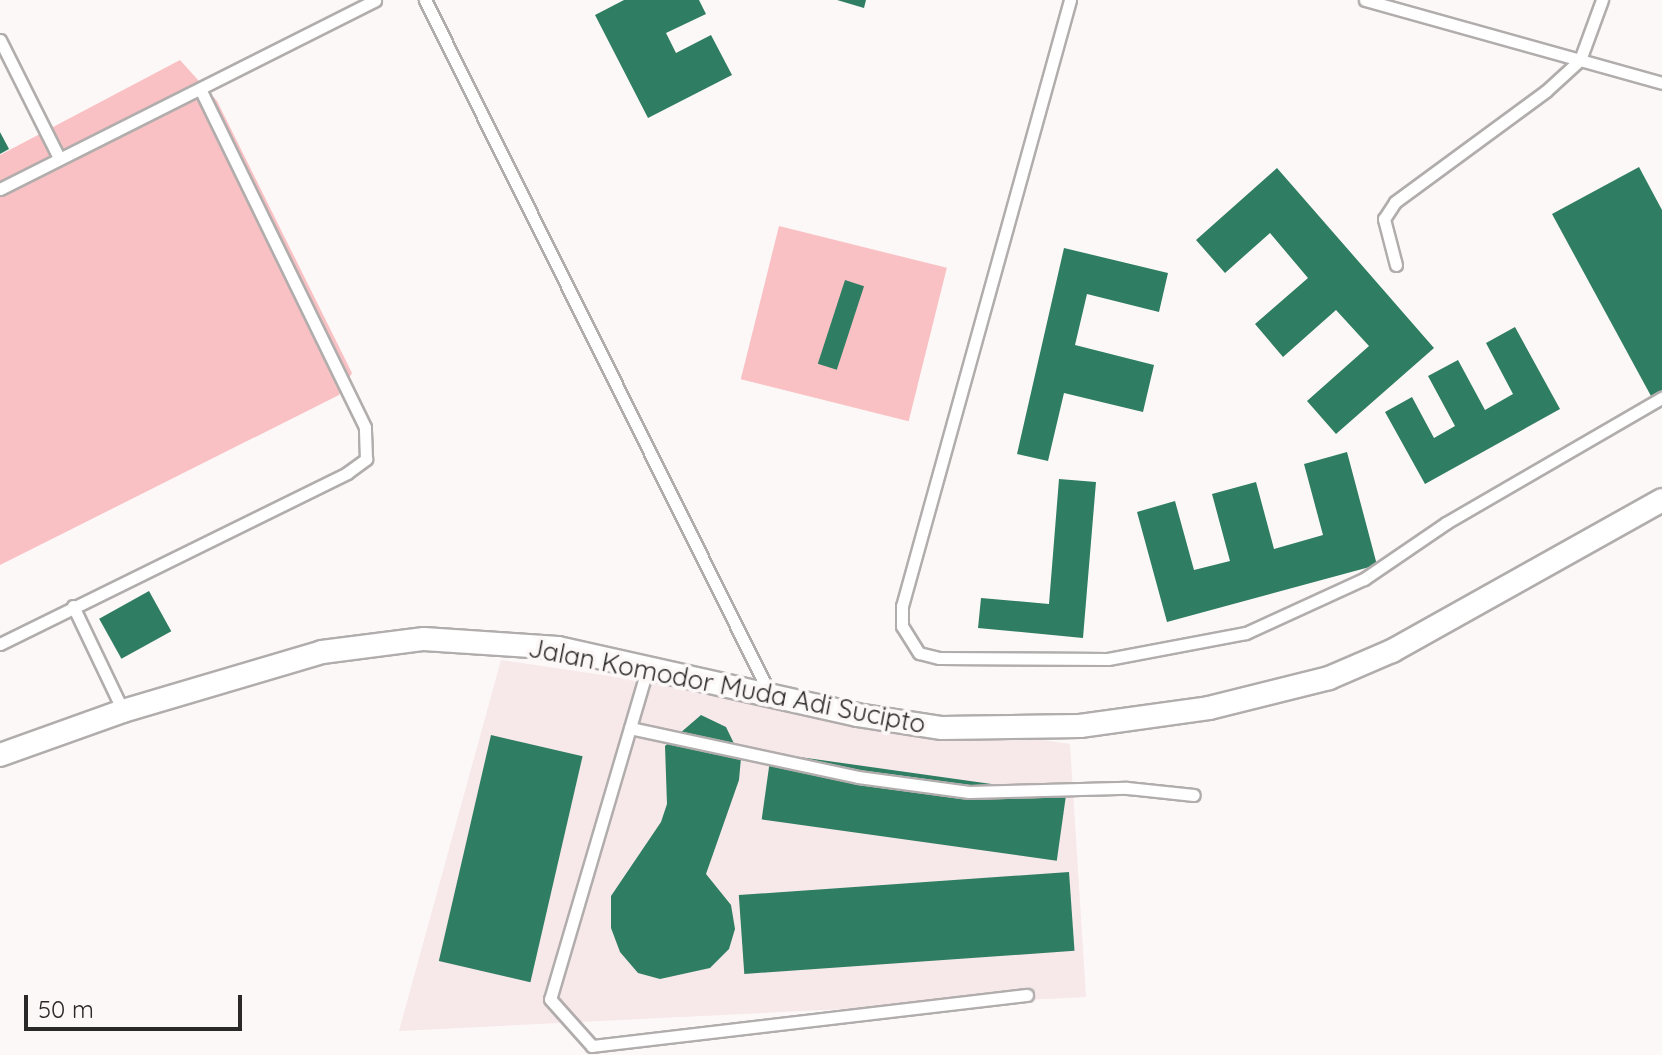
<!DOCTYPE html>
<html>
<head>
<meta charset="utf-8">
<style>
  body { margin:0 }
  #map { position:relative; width:1662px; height:1055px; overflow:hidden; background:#fdf8f8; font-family:Quicksand,sans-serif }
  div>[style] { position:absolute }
  .built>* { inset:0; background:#f7e8e9 }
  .green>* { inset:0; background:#f9c1c3; transform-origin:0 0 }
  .building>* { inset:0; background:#2f7d62; transform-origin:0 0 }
  .roads { filter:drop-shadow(2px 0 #b2adad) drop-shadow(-2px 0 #b2adad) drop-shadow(0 2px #b2adad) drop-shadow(0 -2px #b2adad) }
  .service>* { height:11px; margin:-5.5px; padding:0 5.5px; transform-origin:5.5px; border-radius:5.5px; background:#fff }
  .minor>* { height:22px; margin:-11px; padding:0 11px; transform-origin:11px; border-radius:11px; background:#fff }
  span { translate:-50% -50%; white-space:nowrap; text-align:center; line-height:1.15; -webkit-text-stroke:8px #fdf8f8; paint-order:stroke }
  .street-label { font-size:26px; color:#2a2828 }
  .scale { position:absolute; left:24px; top:995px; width:218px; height:36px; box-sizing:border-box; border:4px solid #2a2828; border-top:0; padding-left:10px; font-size:24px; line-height:28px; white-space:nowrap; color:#2a2828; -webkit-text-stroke:6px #fdf8f8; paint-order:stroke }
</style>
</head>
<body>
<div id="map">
  <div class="built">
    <i style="clip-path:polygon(501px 660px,1070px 744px,1086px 997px,399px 1031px)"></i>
  </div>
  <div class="green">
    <i style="clip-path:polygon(180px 60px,217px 101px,352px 373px,339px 395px,0 565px,0 155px)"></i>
    <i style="left:779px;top:226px;width:173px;height:158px;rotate:14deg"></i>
  </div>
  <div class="building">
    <i style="clip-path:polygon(624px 0,699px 0,706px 14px,666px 33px,676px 53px,711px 35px,732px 75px,648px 118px,595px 15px)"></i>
    <i style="clip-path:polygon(837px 0,866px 0,864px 8px)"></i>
    <i style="clip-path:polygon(0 132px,9px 149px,0 154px)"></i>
    <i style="clip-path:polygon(1639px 167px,1662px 210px,1662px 390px,1651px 396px,1552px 214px)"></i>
    <i style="clip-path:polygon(1277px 168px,1434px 348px,1336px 434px,1307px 401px,1369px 346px,1336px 310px,1283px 357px,1255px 324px,1308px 278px,1270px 233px,1225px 273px,1196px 240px)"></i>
    <i style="clip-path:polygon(1064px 248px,1168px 273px,1159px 312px,1087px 294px,1075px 345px,1154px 365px,1143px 412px,1064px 393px,1048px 461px,1017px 454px)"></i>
    <i style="left:845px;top:280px;width:20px;height:88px;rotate:18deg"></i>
    <i style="clip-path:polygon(1515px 327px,1560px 409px,1425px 484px,1385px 412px,1412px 397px,1434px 438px,1455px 426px,1428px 376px,1458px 360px,1485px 410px,1513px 394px,1486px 343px)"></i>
    <i style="clip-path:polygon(1347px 452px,1377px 565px,1167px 622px,1137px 512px,1175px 501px,1194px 570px,1230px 561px,1212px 494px,1256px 482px,1274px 549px,1323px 535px,1304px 464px)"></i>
    <i style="clip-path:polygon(1059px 479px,1096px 482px,1083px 638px,978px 628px,981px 598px,1049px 604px)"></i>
    <i style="left:149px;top:591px;width:46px;height:57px;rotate:61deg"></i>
    <i style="clip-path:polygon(701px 715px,726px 727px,741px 758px,739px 780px,706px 874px,731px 905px,735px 929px,729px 949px,710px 968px,660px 979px,638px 973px,620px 952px,611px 928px,611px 896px,661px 822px,667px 804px,665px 746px)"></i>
    <i style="left:491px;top:735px;width:94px;height:232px;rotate:13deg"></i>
    <i style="left:771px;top:753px;width:298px;height:67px;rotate:8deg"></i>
    <i style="left:1069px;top:872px;width:79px;height:331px;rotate:86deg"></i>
  </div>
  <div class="roads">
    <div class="service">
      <i style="left:425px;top:0;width:775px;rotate:63.57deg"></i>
      <i style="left:1070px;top:0;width:629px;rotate:105.49deg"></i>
      <i style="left:902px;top:606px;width:20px;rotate:90deg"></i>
      <i style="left:902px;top:626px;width:32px;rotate:58deg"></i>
      <i style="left:919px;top:653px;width:21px;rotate:14deg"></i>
      <i style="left:939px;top:658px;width:169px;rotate:0.3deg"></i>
      <i style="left:1108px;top:659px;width:140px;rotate:-10.7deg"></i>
      <i style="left:1246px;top:633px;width:130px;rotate:-24.6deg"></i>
      <i style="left:1364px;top:579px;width:99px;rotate:-34.3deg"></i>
      <i style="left:1446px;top:523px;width:250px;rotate:-30.1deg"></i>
      <i style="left:1365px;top:0;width:308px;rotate:15.6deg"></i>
      <i style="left:0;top:40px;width:132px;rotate:63.4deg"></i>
      <i style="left:0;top:189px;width:420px;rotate:-26.7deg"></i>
      <i style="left:1396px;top:265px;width:48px;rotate:-104.6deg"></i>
      <i style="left:1384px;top:219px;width:20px;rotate:-57deg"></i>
      <i style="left:1395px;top:202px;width:187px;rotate:-36.3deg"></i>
      <i style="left:1546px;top:91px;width:46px;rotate:-42.4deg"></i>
      <i style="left:1580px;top:60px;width:64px;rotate:-69.9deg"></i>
      <i style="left:73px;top:606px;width:116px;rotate:64.5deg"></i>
      <i style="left:0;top:644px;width:387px;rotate:-26.2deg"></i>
      <i style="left:347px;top:473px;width:24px;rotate:-36deg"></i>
      <i style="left:366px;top:459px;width:32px;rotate:-92deg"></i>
      <i style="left:365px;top:427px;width:376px;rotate:-116deg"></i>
      <i style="left:647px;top:670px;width:343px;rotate:106.4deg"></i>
      <i style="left:550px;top:999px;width:63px;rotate:48.2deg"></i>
      <i style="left:592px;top:1046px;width:438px;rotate:-6.7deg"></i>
      <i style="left:630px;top:728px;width:233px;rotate:12.1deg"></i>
      <i style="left:858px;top:777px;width:112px;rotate:7.7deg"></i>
      <i style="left:969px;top:792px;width:158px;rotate:-1.5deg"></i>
      <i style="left:1127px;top:788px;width:67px;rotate:6deg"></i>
    </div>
    <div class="minor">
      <i style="left:0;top:755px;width:131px;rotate:-19.7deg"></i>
      <i style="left:123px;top:711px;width:208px;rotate:-16.5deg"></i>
      <i style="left:322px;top:652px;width:103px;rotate:-7.3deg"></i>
      <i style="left:424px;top:639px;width:134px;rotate:3.8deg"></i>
      <i style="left:558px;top:648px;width:306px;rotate:12.6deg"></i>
      <i style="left:857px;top:715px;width:86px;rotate:8.7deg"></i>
      <i style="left:942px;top:728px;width:138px;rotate:-0.8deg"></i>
      <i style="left:1080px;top:726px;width:130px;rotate:-7.9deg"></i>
      <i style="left:1209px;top:708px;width:124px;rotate:-14deg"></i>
      <i style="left:1329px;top:678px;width:69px;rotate:-23.2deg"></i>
      <i style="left:1392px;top:651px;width:309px;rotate:-29.2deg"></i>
    </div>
  </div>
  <div class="street-label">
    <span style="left:727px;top:686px;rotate:11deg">Jalan Komodor Muda Adi Sucipto</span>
  </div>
  <div class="scale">50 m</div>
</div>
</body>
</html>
